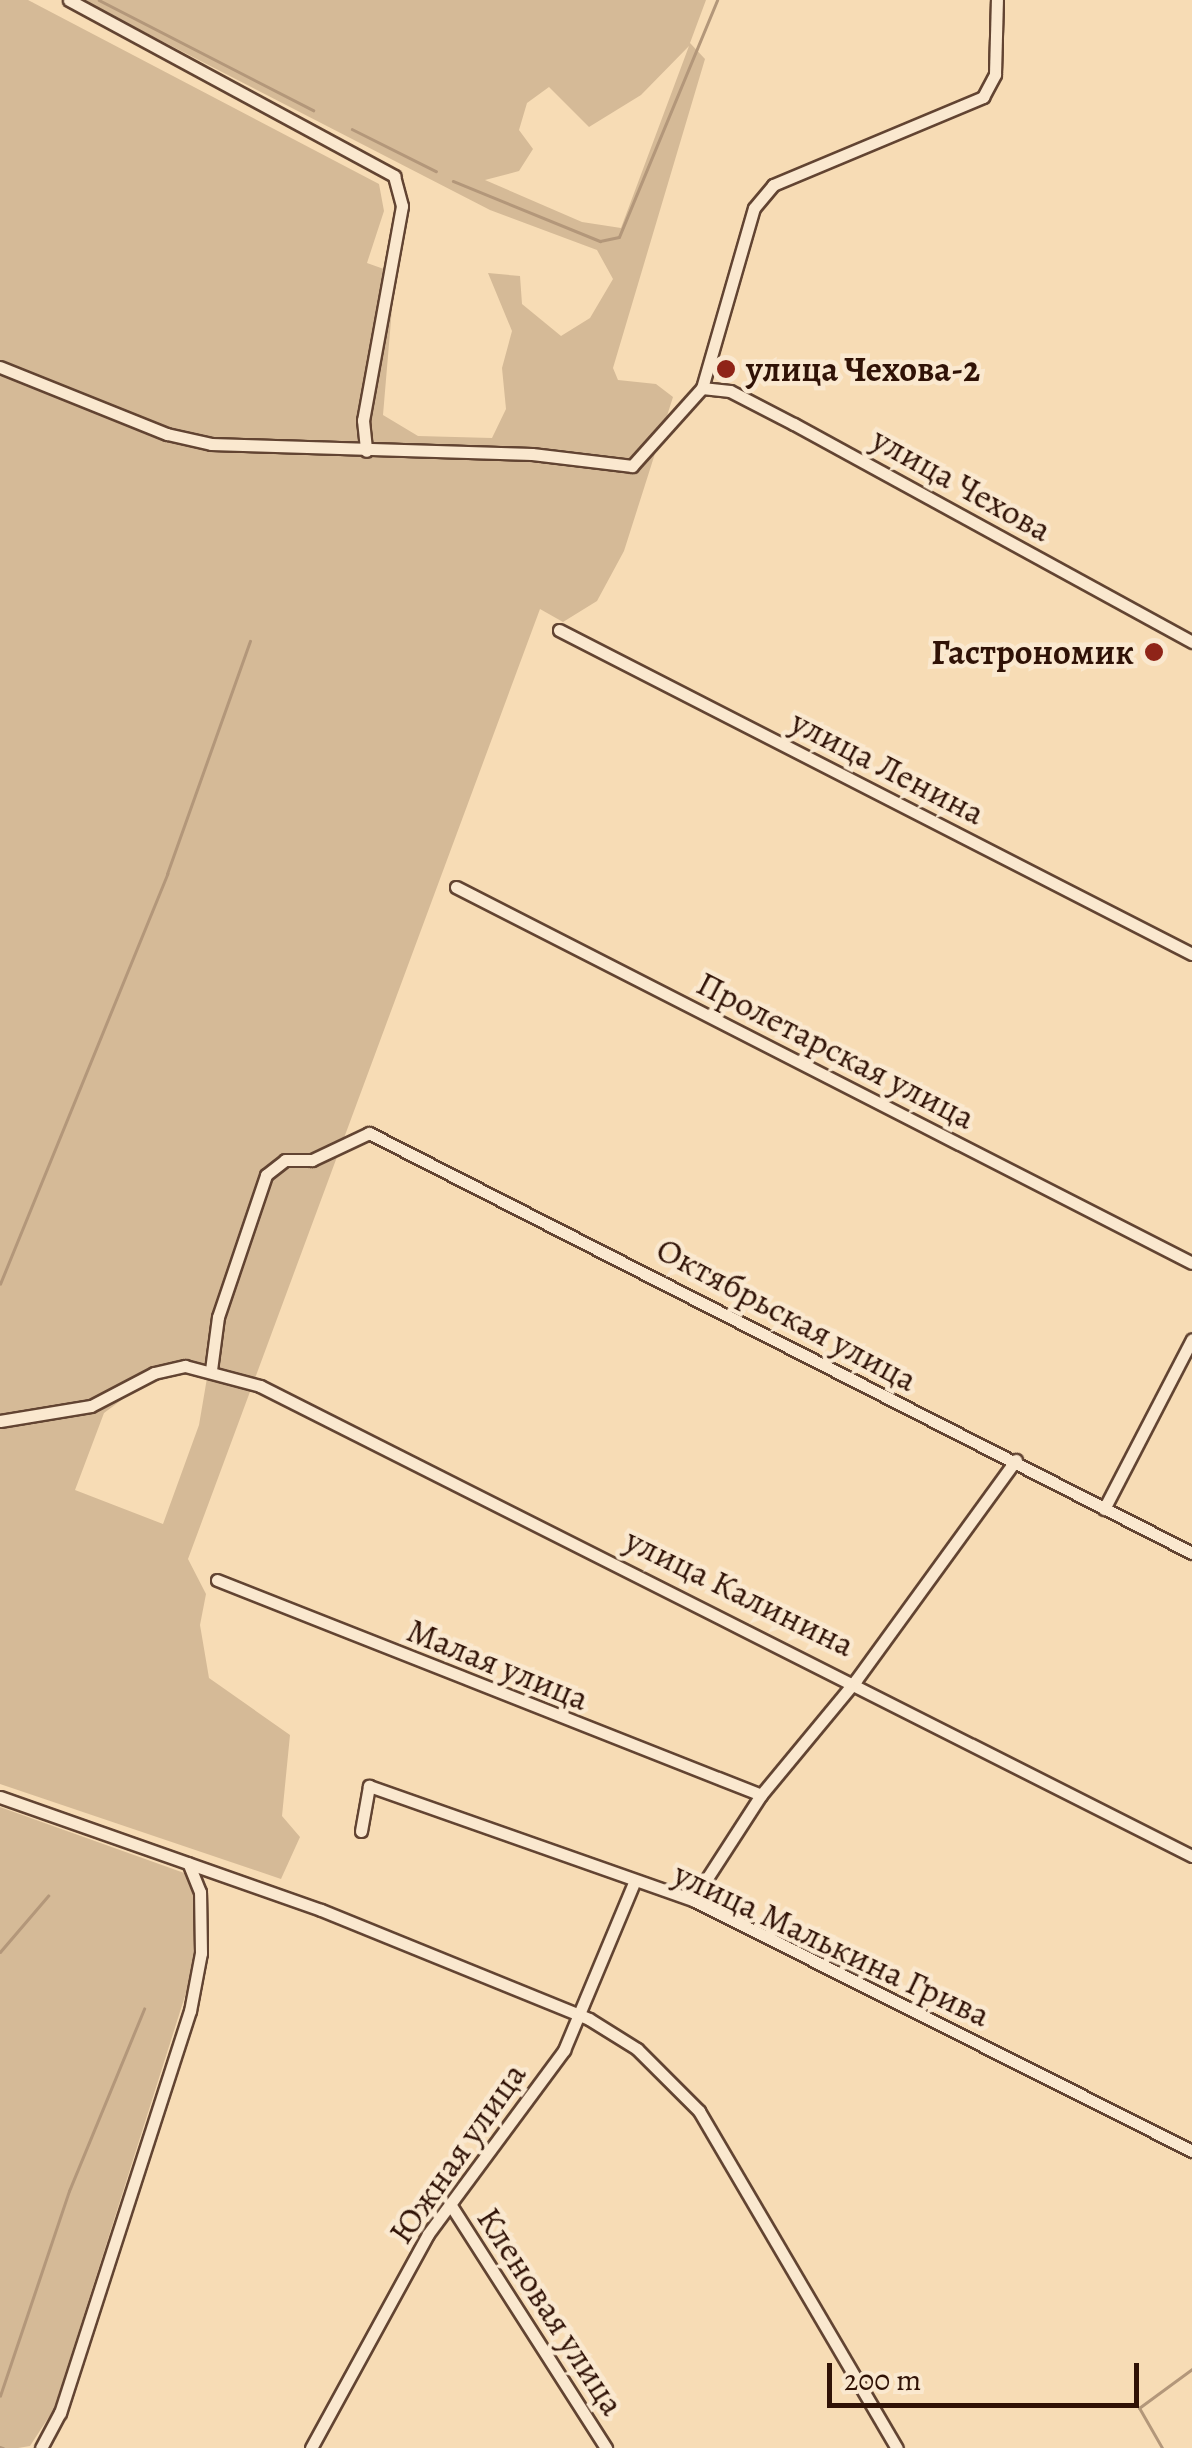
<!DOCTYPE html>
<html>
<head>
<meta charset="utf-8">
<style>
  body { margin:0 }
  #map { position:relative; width:1192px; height:2448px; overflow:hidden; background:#f7dcb5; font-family:Alegreya,serif }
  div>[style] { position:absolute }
  .green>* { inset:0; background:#d5ba97 }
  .stream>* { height:2.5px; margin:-1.25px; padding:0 1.25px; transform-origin:1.25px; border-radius:1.25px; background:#b3977a }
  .roads { filter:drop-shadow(2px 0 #624432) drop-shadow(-2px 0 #624432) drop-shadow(0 2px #624432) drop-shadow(0 -2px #624432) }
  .street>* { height:11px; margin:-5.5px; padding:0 5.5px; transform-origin:5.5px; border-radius:5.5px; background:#fae8cf }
  .dots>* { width:28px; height:28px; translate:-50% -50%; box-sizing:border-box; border:5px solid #fae8cf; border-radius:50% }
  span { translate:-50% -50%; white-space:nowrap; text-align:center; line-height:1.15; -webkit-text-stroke:9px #fae8cf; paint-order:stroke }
  .poi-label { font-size:35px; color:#301206; font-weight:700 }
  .left { translate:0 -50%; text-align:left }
  .right { translate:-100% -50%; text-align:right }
  .street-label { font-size:35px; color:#301206 }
  .scale { position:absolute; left:827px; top:2363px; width:312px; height:45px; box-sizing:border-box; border:5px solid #301206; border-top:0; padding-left:12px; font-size:30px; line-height:35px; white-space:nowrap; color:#301206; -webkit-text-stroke:8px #fae8cf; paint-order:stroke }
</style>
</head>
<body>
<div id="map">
  <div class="green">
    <i style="clip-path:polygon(evenodd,0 0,28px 0,379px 184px,384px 211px,367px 263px,395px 273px,383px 415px,418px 436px,492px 438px,506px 409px,502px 368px,512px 331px,488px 273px,520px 276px,522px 304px,561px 336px,590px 318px,613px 279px,597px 250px,490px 210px,82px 0,706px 0,690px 43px,705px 59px,613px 368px,618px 380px,656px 384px,673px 397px,624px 551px,597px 601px,563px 622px,540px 609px,188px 1559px,206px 1594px,200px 1625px,209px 1678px,290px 1735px,282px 1816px,300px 1837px,281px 1879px,0 1784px,0 0,689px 46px,621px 228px,582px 222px,485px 180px,519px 171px,533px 149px,519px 130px,527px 103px,549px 87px,589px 127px,641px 95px,689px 46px,0 0,182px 1372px,207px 1378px,199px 1425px,163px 1524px,75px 1490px,104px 1413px,151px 1378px,182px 1372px)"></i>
    <i style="clip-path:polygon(0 1807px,187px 1874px,197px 1909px,192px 1974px,54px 2409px,30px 2446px,18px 2448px,0 2448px)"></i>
  </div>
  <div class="stream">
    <i style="left:99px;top:0;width:241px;rotate:27.2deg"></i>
    <i style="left:352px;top:129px;width:94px;rotate:26.6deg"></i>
    <i style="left:453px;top:181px;width:159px;rotate:22.2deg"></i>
    <i style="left:600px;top:241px;width:19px;rotate:-12deg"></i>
    <i style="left:619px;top:237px;width:256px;rotate:-67.5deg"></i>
    <i style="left:0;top:1284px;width:443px;rotate:-67.8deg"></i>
    <i style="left:167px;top:874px;width:247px;rotate:-70.4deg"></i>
    <i style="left:0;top:1952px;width:74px;rotate:-49.4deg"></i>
    <i style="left:0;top:2396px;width:216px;rotate:-71.4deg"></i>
    <i style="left:69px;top:2191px;width:197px;rotate:-67.6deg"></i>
    <i style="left:0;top:2447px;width:3px;rotate:18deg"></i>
    <i style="left:1162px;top:2448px;width:46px;rotate:-119.9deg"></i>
    <i style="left:1139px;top:2408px;width:66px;rotate:-36.3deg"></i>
  </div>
  <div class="roads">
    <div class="street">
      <i style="left:69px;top:0;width:370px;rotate:28.4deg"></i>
      <i style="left:394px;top:176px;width:31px;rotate:75deg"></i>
      <i style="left:402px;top:206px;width:218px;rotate:100.3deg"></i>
      <i style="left:363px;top:420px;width:31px;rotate:84deg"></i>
      <i style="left:0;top:367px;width:180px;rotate:21.9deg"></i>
      <i style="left:167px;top:434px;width:45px;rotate:12.8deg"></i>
      <i style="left:211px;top:444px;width:321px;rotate:1.8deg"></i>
      <i style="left:532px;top:454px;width:101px;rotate:6.8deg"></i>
      <i style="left:632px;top:466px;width:105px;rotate:-48.1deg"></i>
      <i style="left:702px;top:388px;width:187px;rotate:-73.9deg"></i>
      <i style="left:754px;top:208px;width:30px;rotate:-50deg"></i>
      <i style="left:773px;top:185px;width:228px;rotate:-22.7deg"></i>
      <i style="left:983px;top:97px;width:26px;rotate:-62deg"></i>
      <i style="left:995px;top:74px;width:74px;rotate:-88.5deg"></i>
      <i style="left:702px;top:388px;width:28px;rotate:6deg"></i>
      <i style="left:730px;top:391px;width:72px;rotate:27.3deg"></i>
      <i style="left:794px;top:424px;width:454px;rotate:28.7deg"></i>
      <i style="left:559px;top:630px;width:711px;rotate:27.11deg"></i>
      <i style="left:456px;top:887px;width:826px;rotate:27.06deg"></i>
      <i style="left:211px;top:1370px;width:53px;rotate:-82.5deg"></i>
      <i style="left:218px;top:1317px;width:150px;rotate:-71.3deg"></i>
      <i style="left:266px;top:1175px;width:24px;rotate:-38deg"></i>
      <i style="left:285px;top:1160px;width:27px"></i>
      <i style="left:312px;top:1160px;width:63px;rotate:-25.3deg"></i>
      <i style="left:369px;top:1133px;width:924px;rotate:27.04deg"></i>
      <i style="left:0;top:1421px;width:92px;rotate:-9.4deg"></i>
      <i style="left:91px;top:1406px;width:71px;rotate:-27.6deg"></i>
      <i style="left:154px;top:1373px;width:32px;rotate:-13deg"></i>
      <i style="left:185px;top:1366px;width:78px;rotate:14.9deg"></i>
      <i style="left:260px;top:1386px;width:1044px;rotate:26.76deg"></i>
      <i style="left:1104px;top:1509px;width:191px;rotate:-62.6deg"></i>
      <i style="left:217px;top:1580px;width:585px;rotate:21.56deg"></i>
      <i style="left:0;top:1797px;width:340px;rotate:19.4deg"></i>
      <i style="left:321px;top:1910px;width:289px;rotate:22.1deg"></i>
      <i style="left:589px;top:2019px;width:57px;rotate:32deg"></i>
      <i style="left:637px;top:2049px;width:88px;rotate:45deg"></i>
      <i style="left:699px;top:2111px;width:391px;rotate:59.6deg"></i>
      <i style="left:361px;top:1831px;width:46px;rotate:-79.9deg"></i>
      <i style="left:369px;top:1786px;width:343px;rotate:19.4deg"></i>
      <i style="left:693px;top:1900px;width:559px;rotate:26.7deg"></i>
      <i style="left:693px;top:1900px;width:125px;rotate:-57.1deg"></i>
      <i style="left:761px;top:1795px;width:149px;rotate:-50.4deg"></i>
      <i style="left:856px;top:1680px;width:272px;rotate:-54deg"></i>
      <i style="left:450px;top:2204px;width:290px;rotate:57.4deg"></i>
      <i style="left:41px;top:2448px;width:40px;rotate:-62deg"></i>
      <i style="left:60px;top:2413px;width:422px;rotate:-72.1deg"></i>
      <i style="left:190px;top:2011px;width:59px;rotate:-79.3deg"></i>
      <i style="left:201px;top:1953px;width:61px;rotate:-90.9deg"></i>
      <i style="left:200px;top:1892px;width:31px;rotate:-112deg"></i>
      <i style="left:311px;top:2448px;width:244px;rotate:-61.3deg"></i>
      <i style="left:428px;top:2234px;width:229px;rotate:-53.5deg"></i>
      <i style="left:564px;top:2050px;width:181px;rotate:-67.3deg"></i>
    </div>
  </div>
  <div class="dots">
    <i style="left:726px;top:369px;background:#8f2418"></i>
    <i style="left:1154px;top:652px;background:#8f2418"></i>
  </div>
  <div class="poi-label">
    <span class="left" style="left:746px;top:369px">улица Чехова-2</span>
    <span class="right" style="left:1134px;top:652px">Гастрономик</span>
  </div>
  <div class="street-label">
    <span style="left:962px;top:484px;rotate:29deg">улица Чехова</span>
    <span style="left:888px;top:767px;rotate:27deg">улица Ленина</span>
    <span style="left:836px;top:1050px;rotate:27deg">Пролетарская улица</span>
    <span style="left:787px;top:1314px;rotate:28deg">Октябрьская улица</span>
    <span style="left:740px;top:1592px;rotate:26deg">улица Калинина</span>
    <span style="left:498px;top:1664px;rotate:22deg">Малая улица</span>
    <span style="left:832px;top:1944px;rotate:25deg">улица Малькина Грива</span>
    <span style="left:457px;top:2153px;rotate:-55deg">Южная улица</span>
    <span style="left:551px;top:2311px;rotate:57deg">Кленовая улица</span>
  </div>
  <div class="scale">200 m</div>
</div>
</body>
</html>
